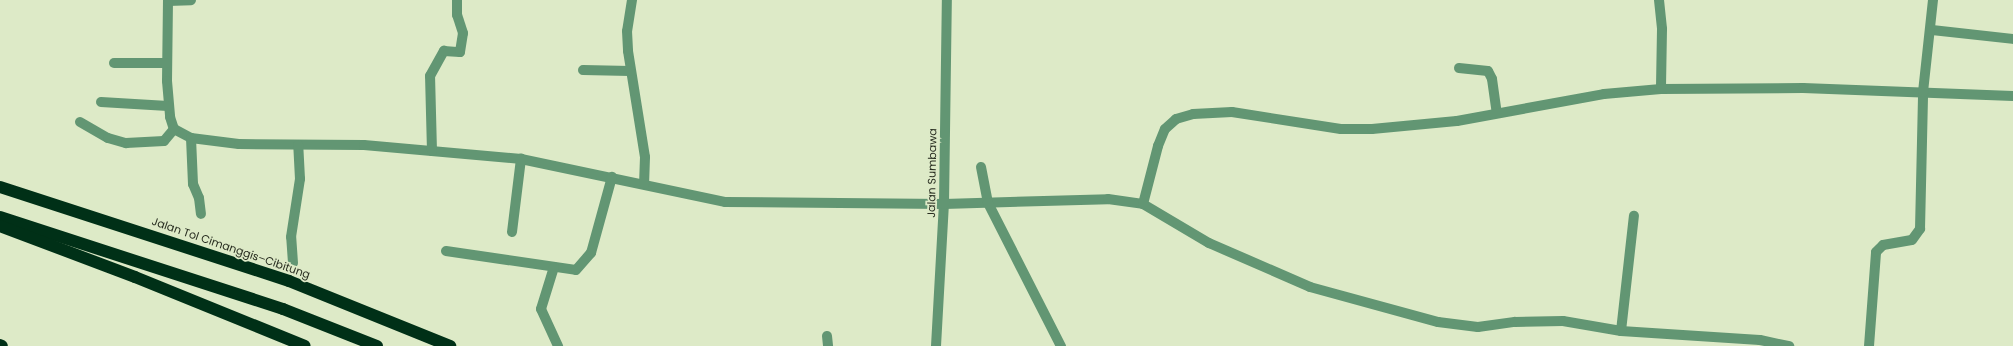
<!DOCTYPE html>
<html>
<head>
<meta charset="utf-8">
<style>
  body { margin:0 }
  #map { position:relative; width:2013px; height:346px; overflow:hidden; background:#ddeac7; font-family:Poppins,sans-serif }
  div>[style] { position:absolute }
  .minor>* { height:10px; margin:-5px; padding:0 5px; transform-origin:5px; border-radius:5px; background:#629673 }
  .highway>* { height:12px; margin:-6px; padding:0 6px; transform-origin:6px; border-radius:6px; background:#003017 }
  span { translate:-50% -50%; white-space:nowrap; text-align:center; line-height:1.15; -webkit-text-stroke:3.5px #ddeac7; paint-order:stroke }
  .street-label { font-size:11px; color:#282d20 }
</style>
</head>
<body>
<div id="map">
  <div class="minor">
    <i style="left:168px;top:0;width:81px;rotate:90.7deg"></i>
    <i style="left:167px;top:81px;width:36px;rotate:85deg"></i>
    <i style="left:170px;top:117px;width:13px;rotate:72deg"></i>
    <i style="left:174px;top:129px;width:19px;rotate:28deg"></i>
    <i style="left:191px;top:138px;width:48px;rotate:7.1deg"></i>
    <i style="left:239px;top:144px;width:125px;rotate:0.5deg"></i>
    <i style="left:364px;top:145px;width:158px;rotate:5.1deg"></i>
    <i style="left:521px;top:159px;width:208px;rotate:11.9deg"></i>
    <i style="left:725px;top:202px;width:219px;rotate:0.5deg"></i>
    <i style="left:944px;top:204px;width:164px;rotate:-1.7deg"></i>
    <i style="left:1108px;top:199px;width:35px;rotate:8deg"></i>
    <i style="left:1143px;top:204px;width:77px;rotate:30.6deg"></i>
    <i style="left:1209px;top:243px;width:110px;rotate:23.5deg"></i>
    <i style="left:1310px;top:287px;width:133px;rotate:15.3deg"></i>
    <i style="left:1438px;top:322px;width:40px;rotate:7.1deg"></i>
    <i style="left:1478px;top:327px;width:37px;rotate:-8deg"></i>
    <i style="left:1515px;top:322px;width:48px;rotate:-1.2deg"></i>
    <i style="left:1563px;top:321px;width:59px;rotate:9.8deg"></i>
    <i style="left:1621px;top:331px;width:139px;rotate:3.7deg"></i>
    <i style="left:1760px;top:340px;width:30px;rotate:12deg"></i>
    <i style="left:632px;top:0;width:31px;rotate:99deg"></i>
    <i style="left:627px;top:31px;width:20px;rotate:87deg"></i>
    <i style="left:628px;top:51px;width:107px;rotate:80.9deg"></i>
    <i style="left:645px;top:157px;width:27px;rotate:92deg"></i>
    <i style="left:1659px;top:0;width:29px;rotate:84deg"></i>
    <i style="left:1662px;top:29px;width:60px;rotate:91deg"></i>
    <i style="left:168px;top:1px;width:23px;rotate:-2deg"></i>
    <i style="left:1932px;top:30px;width:81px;rotate:6.3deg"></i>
    <i style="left:114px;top:63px;width:52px"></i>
    <i style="left:1459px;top:68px;width:29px;rotate:6deg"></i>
    <i style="left:1488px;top:71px;width:9px;rotate:63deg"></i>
    <i style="left:1492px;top:79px;width:34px;rotate:82deg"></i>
    <i style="left:583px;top:70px;width:47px;rotate:1.2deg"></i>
    <i style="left:101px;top:102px;width:67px;rotate:3.4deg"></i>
    <i style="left:80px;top:122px;width:32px;rotate:30deg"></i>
    <i style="left:108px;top:138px;width:19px;rotate:16deg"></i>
    <i style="left:126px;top:143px;width:38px;rotate:-3deg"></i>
    <i style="left:164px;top:141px;width:16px;rotate:-50deg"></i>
    <i style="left:191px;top:138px;width:46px;rotate:87.5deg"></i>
    <i style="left:193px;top:184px;width:15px;rotate:67deg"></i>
    <i style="left:199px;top:198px;width:16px;rotate:83deg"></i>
    <i style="left:432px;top:151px;width:75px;rotate:-91.5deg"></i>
    <i style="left:430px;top:76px;width:29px;rotate:-61deg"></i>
    <i style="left:444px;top:51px;width:16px;rotate:4deg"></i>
    <i style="left:460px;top:52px;width:19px;rotate:-81deg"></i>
    <i style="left:463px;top:33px;width:19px;rotate:-108deg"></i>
    <i style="left:457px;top:15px;width:15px;rotate:-90deg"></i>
    <i style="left:981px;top:167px;width:37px;rotate:79deg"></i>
    <i style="left:988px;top:203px;width:161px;rotate:63deg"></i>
    <i style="left:1143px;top:204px;width:60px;rotate:-75.5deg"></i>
    <i style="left:1158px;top:146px;width:18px;rotate:-68deg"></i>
    <i style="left:1165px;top:129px;width:15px;rotate:-42deg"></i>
    <i style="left:1176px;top:119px;width:18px;rotate:-16deg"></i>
    <i style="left:1193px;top:114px;width:39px;rotate:-3deg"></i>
    <i style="left:1232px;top:112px;width:110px;rotate:8.9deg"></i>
    <i style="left:1341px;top:129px;width:31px"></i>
    <i style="left:1372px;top:129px;width:85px;rotate:-5.4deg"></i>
    <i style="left:1457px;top:121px;width:149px;rotate:-10.4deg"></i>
    <i style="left:1604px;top:94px;width:57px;rotate:-5deg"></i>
    <i style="left:1661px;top:89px;width:142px;rotate:-0.4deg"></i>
    <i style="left:1803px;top:88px;width:210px;rotate:2.2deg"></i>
    <i style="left:512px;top:232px;width:74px;rotate:-83deg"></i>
    <i style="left:446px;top:251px;width:131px;rotate:8.3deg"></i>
    <i style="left:576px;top:270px;width:23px;rotate:-49deg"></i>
    <i style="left:591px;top:253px;width:79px;rotate:-74.6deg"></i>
    <i style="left:293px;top:263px;width:26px;rotate:-94deg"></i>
    <i style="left:291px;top:237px;width:59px;rotate:-81.2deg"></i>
    <i style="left:300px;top:179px;width:34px;rotate:-93deg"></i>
    <i style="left:554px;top:267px;width:44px;rotate:107.2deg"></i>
    <i style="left:541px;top:309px;width:41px;rotate:65.3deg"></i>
    <i style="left:1621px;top:331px;width:116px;rotate:-83.6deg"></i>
    <i style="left:827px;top:336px;width:10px;rotate:84deg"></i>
    <i style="left:936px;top:346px;width:142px;rotate:-86.8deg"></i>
    <i style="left:944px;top:204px;width:204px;rotate:-89.2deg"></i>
    <i style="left:1869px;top:346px;width:94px;rotate:-85.7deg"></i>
    <i style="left:1876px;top:252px;width:10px;rotate:-45deg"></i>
    <i style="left:1883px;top:245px;width:29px;rotate:-10deg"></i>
    <i style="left:1912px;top:240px;width:14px;rotate:-54deg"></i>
    <i style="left:1920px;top:229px;width:137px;rotate:-88.7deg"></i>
    <i style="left:1923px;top:92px;width:93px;rotate:-83.8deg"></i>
  </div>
  <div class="highway">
    <i style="left:0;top:187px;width:304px;rotate:18deg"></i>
    <i style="left:289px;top:281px;width:174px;rotate:22deg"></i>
    <i style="left:0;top:217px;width:298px;rotate:18deg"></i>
    <i style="left:283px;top:309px;width:101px;rotate:21.5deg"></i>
    <i style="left:0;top:226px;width:144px;rotate:20.7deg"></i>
    <i style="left:135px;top:277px;width:183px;rotate:22.1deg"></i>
    <i style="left:0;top:345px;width:2px;rotate:27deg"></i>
  </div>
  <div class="street-label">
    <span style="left:932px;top:173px;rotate:-89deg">Jalan Sumbawa</span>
    <span style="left:231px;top:248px;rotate:19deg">Jalan Tol Cimanggis–Cibitung</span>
  </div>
</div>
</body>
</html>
